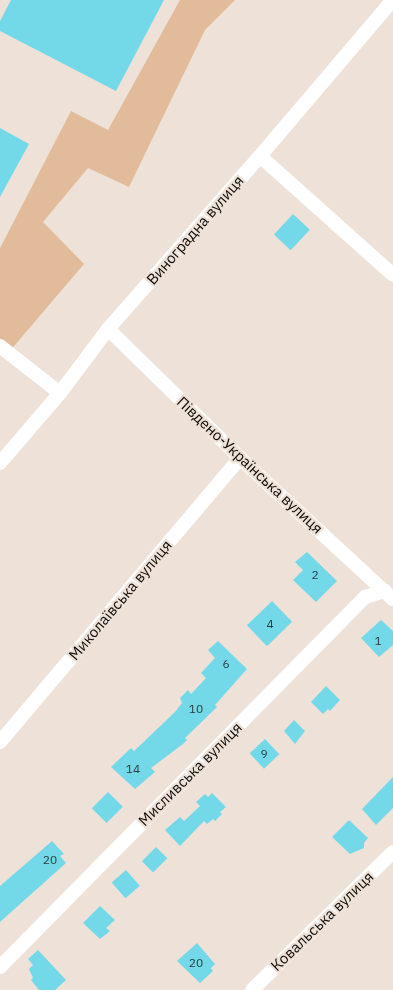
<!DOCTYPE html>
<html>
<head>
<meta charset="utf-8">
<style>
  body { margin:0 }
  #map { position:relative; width:393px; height:990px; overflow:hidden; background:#eee2d8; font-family:"IBM Plex Sans",sans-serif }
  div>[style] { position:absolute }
  .green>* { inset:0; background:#e2bb9b }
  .building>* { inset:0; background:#73d9e9; transform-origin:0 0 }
  .minor>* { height:14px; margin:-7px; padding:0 7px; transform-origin:7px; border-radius:7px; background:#fff }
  span { translate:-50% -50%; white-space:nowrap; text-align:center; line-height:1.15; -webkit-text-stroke:4.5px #eee2d8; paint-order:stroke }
  .number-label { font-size:12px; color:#283e40 }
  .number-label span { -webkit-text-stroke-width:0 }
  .street-label { font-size:15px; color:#0f0b08 }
</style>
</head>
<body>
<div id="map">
  <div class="green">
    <i style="clip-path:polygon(180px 0,235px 0,205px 30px,129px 187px,88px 168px,43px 222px,84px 264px,9px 352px,0 346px,0 248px,71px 111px,108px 130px)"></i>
  </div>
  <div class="building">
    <i style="clip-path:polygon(11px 0,164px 0,116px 91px,0 31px,0 21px)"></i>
    <i style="clip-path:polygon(0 128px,29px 144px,0 197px)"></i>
    <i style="left:293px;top:214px;width:23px;height:28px;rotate:43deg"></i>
    <i style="clip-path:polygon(307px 552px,337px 581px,316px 602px,293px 580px,303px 570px,295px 562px)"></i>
    <i style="left:272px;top:601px;width:29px;height:35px;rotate:46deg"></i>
    <i style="clip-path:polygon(381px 620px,393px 631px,393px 645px,379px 657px,361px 638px)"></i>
    <i style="clip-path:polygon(218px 641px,247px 669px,215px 705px,217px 707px,185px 738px,187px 740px,183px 744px,151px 768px,155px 772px,135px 789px,111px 767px,131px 748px,134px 751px,175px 712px,182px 703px,180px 698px,188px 690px,191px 694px,206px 678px,201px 673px,215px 658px,208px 650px)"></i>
    <i style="clip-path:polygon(326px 686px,340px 700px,330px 711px,328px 709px,323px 714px,311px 702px)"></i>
    <i style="clip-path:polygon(294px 720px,305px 731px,295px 744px,284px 731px)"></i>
    <i style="left:265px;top:739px;width:21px;height:21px;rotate:47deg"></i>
    <i style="clip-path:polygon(393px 777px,393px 808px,376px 825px,362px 809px)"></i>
    <i style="left:108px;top:792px;width:21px;height:23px;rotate:45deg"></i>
    <i style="clip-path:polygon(212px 793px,226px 807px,220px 812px,222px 814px,215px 821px,213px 819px,207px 824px,204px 821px,180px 846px,165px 830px,180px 817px,184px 821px,200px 806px,196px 802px,205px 794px,208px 797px)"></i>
    <i style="clip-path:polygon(349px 820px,368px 838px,364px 843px,364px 848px,350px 854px,332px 837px)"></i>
    <i style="clip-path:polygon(52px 841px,64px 854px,60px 856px,66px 863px,0 922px,0 886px)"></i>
    <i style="left:156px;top:847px;width:16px;height:20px;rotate:45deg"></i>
    <i style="left:126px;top:870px;width:21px;height:19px;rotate:49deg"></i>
    <i style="clip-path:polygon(100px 906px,115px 920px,106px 928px,110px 931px,100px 939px,83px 923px)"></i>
    <i style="clip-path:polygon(197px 943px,215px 964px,211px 968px,213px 971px,200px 983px,177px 961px)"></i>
    <i style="clip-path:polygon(38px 950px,66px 980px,55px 990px,39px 990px,31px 980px,33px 978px,29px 969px,33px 965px,28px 959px)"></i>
  </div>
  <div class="minor">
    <i style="left:260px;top:156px;width:178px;rotate:41.8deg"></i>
    <i style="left:108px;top:329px;width:185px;rotate:44.3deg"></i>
    <i style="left:240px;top:458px;width:208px;rotate:42.7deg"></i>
    <i style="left:0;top:346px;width:76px;rotate:38.1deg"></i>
    <i style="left:0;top:463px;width:92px;rotate:-49.4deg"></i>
    <i style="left:60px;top:393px;width:80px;rotate:-53.1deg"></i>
    <i style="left:108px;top:329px;width:230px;rotate:-48.7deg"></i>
    <i style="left:260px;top:156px;width:205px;rotate:-49.6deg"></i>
    <i style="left:0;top:742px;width:372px;rotate:-49.8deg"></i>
    <i style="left:0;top:967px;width:520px;rotate:-45.39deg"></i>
    <i style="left:365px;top:597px;width:21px;rotate:-17deg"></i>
    <i style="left:252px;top:990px;width:197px;rotate:-44.4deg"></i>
  </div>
  <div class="number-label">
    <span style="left:315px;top:575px">2</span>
    <span style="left:270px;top:624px">4</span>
    <span style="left:378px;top:641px">1</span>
    <span style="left:226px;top:664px">6</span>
    <span style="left:196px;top:709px">10</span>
    <span style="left:264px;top:754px">9</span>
    <span style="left:133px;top:769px">14</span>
    <span style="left:50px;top:860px">20</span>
    <span style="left:196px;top:963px">20</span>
  </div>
  <div class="street-label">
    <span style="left:195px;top:230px;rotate:-49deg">Виноградна вулиця</span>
    <span style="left:250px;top:465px;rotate:43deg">Південо-Українська вулиця</span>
    <span style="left:120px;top:600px;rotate:-50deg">Миколаївська вулиця</span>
    <span style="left:190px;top:774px;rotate:-45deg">Мисливська вулиця</span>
    <span style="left:322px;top:921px;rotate:-44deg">Ковальська вулиця</span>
  </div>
</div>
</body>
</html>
